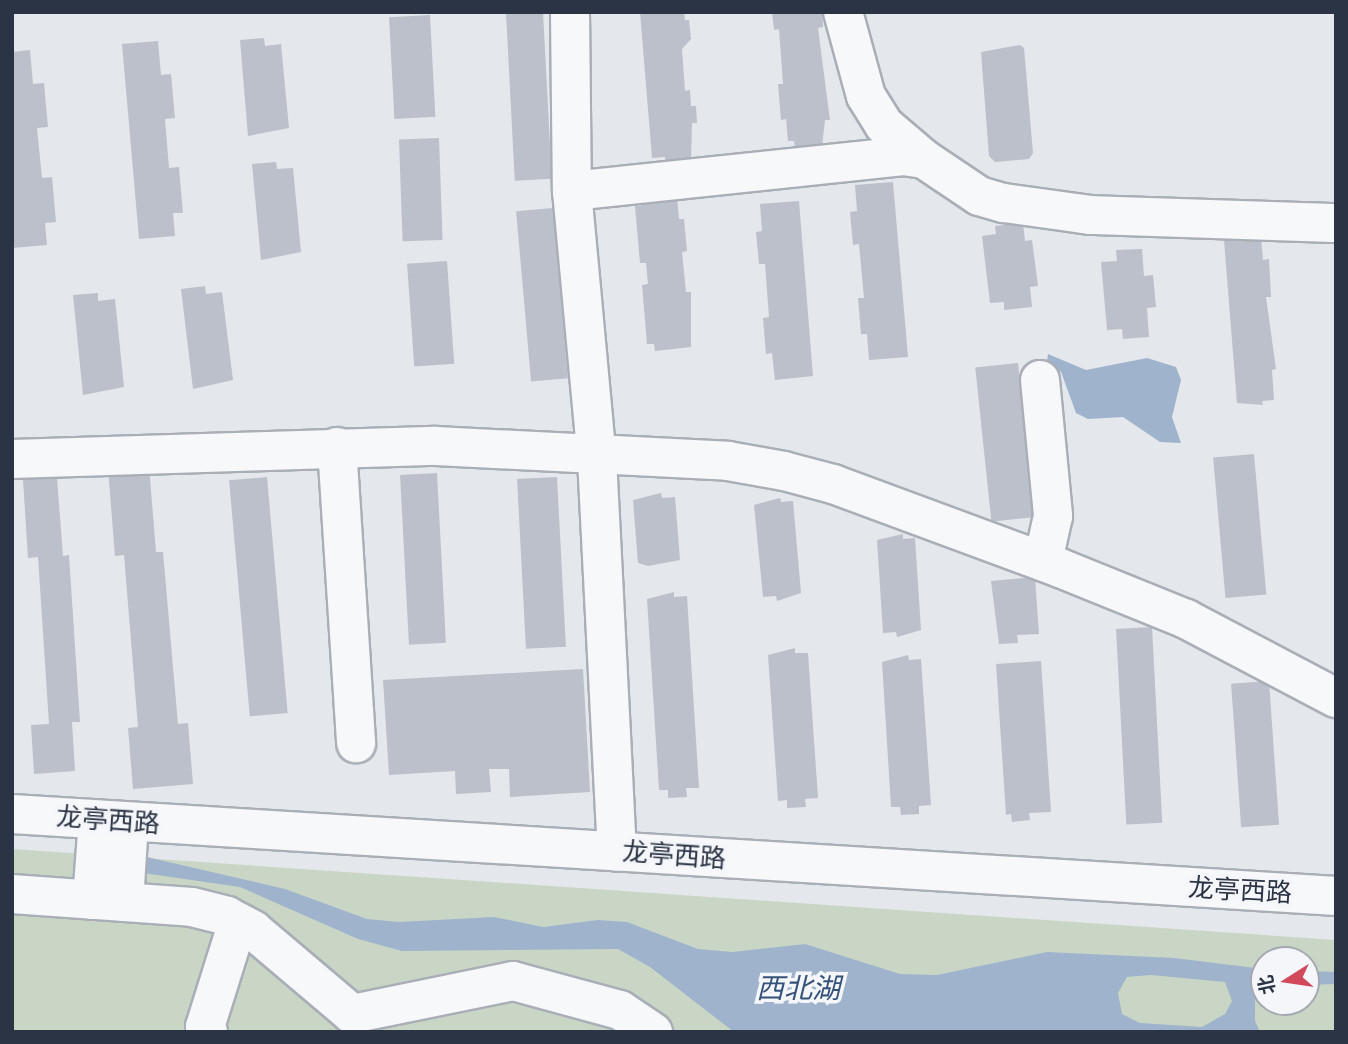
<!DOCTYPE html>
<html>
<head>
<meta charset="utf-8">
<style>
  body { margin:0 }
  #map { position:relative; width:1348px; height:1044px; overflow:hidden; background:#e4e7ec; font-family:"Titillium Web","Noto Sans SC",sans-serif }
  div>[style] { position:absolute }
  .green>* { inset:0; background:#c9d6c5 }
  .water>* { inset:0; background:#9fb4cc }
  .building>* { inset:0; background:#bbc0ca; transform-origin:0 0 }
  .roads { filter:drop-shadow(2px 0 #a9aeb7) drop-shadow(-2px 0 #a9aeb7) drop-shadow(0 2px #a9aeb7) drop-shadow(0 -2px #a9aeb7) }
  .minor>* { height:38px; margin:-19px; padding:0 19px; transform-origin:19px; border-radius:19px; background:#f7f8fa }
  span { translate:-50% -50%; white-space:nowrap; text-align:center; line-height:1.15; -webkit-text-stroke:7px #f4f6f9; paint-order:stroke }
  .street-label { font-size:26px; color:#2b3445 }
  .water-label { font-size:28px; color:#34527a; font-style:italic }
  .frame { position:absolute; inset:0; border:14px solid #2b3445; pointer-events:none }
  .north { position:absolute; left:1250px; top:946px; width:70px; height:70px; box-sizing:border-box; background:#f4f6f9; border:2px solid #a4a8b1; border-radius:50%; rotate:258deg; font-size:19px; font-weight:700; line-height:28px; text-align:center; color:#2b3445 }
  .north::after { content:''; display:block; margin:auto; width:24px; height:32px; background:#d1495b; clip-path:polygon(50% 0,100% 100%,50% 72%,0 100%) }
</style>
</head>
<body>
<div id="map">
  <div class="green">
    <i style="clip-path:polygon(evenodd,12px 849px,1336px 940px,1336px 1032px,12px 1032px,12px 849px,1264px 960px,1306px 960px,1306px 1002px,1264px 1002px,1264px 960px)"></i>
  </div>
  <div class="water">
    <i style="clip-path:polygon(1048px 354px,1086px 370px,1147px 358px,1176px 367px,1181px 380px,1172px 417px,1181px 443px,1160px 442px,1123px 417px,1088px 419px,1076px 413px,1061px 372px,1047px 362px)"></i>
    <i style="clip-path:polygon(evenodd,147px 857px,285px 889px,367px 919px,399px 922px,494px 917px,543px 927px,598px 920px,627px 922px,698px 949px,732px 952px,805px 944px,900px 974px,937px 975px,1047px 952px,1174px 958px,1264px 969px,1264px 991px,1255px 1000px,1255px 1021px,1260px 1032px,734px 1032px,650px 967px,618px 949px,402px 951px,358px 939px,240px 887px,143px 873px,138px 862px,147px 857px,1151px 975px,1225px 982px,1232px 1001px,1225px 1014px,1202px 1027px,1140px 1023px,1122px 1014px,1118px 993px,1127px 977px,1151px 975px)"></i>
    <i style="clip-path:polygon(1306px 971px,1336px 972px,1336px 984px,1306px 985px)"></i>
  </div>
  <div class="building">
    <i style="left:543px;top:12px;width:167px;height:37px;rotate:87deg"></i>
    <i style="clip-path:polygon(640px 12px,684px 12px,685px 20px,689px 20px,691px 39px,682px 49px,685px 91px,690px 90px,691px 106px,696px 106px,697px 123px,692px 123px,691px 161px,665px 163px,665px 157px,652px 158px)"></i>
    <i style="clip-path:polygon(772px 12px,822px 12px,823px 27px,818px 28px,830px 120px,825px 120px,822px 146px,795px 149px,794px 141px,788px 141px,786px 119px,781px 120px,778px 84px,783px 84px,779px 29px,774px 30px)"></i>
    <i style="left:430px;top:15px;width:102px;height:41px;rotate:87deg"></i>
    <i style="clip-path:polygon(264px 38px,265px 46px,281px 44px,289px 128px,248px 136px,240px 40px)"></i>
    <i style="clip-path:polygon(158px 41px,161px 75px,171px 74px,175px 118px,165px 119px,169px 168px,179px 167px,183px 213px,173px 213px,175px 236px,139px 239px,122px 44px)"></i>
    <i style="clip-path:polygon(1020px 45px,1024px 48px,1033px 153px,1029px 159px,995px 162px,989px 156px,981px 52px)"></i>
    <i style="clip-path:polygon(30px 50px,33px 84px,44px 83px,48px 127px,37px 128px,42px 178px,52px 177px,56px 222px,45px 223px,47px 245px,12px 248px,12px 52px)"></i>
    <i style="left:439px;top:138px;width:102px;height:40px;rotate:88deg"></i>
    <i style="clip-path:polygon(276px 162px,277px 169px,293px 168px,301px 252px,261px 260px,252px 164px)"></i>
    <i style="clip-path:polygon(893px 182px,908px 357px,869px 360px,867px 334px,861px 334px,858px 298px,864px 298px,859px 244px,853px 245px,850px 212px,857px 211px,855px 185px)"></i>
    <i style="clip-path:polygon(677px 197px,679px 219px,684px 219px,687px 251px,682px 252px,686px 292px,691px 292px,691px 347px,655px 351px,654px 344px,647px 344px,642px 285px,648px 284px,646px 263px,640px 263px,635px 206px,641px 206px,640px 200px)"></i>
    <i style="clip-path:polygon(799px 201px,813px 376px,775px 380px,772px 353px,766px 354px,763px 318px,769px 317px,765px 264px,759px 264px,756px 232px,762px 231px,760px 204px)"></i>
    <i style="left:553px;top:208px;width:171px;height:37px;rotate:85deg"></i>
    <i style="clip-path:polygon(1023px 223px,1025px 241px,1032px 240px,1038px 286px,1030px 287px,1032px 307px,1004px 310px,1004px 302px,990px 303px,982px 236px,996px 234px,995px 226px)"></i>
    <i style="clip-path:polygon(1233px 236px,1261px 237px,1263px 260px,1269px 259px,1271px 297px,1266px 297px,1276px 369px,1272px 370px,1274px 400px,1262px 401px,1263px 405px,1237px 403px,1224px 240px)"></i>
    <i style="clip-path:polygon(1142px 249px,1144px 276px,1153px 275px,1156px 307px,1147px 308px,1149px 337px,1123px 339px,1122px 329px,1107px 330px,1101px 262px,1117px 261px,1116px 250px)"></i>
    <i style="left:447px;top:261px;width:103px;height:40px;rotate:86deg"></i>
    <i style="clip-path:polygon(205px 286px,206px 294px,222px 292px,233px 380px,193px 389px,181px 289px)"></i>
    <i style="clip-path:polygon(98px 293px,98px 301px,115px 299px,124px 387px,83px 395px,73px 295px)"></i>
    <i style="left:1018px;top:363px;width:155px;height:43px;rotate:84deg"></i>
    <i style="left:1254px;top:454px;width:141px;height:41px;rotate:85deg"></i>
    <i style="clip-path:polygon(149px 466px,156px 552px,163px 552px,178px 724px,188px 723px,193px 784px,133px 789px,128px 728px,138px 727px,124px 555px,115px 556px,108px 469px)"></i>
    <i style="left:437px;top:473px;width:170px;height:37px;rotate:87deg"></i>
    <i style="left:267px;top:477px;width:237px;height:38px;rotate:85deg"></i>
    <i style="left:557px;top:477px;width:170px;height:40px;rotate:87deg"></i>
    <i style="clip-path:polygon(57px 478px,63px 556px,69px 555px,80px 722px,72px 722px,75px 771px,34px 774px,31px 725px,49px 724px,38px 557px,28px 558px,23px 480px)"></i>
    <i style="clip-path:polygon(661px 493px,662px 498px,675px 497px,680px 560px,648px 566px,638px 563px,633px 500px)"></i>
    <i style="clip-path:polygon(780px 498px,781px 502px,793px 501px,801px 593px,777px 601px,776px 596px,763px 597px,754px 505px)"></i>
    <i style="clip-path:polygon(903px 534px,903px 539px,915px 538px,921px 630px,897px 637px,896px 632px,883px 633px,877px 540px)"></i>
    <i style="clip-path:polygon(1035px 577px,1039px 634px,1017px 635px,1018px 643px,999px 644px,991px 581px)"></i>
    <i style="clip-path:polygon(674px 592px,674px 597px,687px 596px,699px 788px,686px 788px,687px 797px,668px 798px,668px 790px,659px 790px,647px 599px)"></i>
    <i style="left:1152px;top:627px;width:196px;height:36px;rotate:87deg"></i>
    <i style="clip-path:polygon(795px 648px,795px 653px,808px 653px,818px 798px,805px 799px,806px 807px,787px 808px,787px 800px,778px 801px,768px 655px)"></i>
    <i style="clip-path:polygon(908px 655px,909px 660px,921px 659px,931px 805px,919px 806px,919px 814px,901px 815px,900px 807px,891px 807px,882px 662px)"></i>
    <i style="clip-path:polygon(1041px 661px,1051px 812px,1029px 813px,1030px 820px,1012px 822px,1011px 814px,1006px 815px,996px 664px)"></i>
    <i style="clip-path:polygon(583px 669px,590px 792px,510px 797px,509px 769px,489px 769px,491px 792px,456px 794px,455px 771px,389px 775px,383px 680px)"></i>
    <i style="left:1269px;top:681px;width:144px;height:38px;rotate:86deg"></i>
  </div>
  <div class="roads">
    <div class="minor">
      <i style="left:570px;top:12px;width:179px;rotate:89.4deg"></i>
      <i style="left:572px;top:191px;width:268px;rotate:84.7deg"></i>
      <i style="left:597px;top:458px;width:394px;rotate:87.1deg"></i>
      <i style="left:843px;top:12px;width:87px;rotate:74.7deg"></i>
      <i style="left:866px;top:96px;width:34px;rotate:58deg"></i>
      <i style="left:884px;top:125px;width:52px;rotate:40.4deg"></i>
      <i style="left:572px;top:191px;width:333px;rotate:-6deg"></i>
      <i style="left:903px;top:156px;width:21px;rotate:8deg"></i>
      <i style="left:924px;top:159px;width:66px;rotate:33.9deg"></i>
      <i style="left:979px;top:196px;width:26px;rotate:16deg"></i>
      <i style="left:1004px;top:203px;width:88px;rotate:7.9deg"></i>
      <i style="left:1091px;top:215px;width:245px;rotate:1.9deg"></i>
      <i style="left:1040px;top:380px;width:137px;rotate:84.5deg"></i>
      <i style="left:1053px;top:516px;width:46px;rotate:102.5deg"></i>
      <i style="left:337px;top:447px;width:297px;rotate:86.3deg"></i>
      <i style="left:12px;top:459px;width:424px;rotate:-1.8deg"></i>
      <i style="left:436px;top:446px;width:292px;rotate:2.9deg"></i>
      <i style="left:728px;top:461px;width:57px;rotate:10.1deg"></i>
      <i style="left:784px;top:471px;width:51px;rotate:14.9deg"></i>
      <i style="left:833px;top:484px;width:242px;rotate:20.3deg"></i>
      <i style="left:1060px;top:568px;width:136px;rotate:22deg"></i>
      <i style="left:1186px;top:619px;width:170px;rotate:27.8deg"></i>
      <i style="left:12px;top:814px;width:1327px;rotate:3.54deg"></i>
      <i style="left:12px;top:894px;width:180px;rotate:4.1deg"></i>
      <i style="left:192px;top:907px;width:36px;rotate:14deg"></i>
      <i style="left:227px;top:916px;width:30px;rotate:28deg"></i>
      <i style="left:253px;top:930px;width:130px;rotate:40.3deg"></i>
      <i style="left:352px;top:1014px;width:164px;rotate:-11.6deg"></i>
      <i style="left:513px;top:981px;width:111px;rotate:15.2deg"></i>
      <i style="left:620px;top:1010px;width:40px;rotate:34deg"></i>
      <i style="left:92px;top:900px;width:80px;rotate:-85.7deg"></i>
      <i style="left:124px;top:902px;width:80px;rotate:-86.4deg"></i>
      <i style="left:208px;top:1032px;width:6px;rotate:-121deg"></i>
      <i style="left:205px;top:1027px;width:110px;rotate:-72.6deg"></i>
    </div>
  </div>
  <div class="street-label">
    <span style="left:108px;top:820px;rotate:4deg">龙亭西路</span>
    <span style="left:674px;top:855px;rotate:4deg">龙亭西路</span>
    <span style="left:1240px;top:890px;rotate:3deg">龙亭西路</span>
  </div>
  <div class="water-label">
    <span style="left:798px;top:988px">西北湖</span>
  </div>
  <div class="frame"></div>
  <div class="north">北</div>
</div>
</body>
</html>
